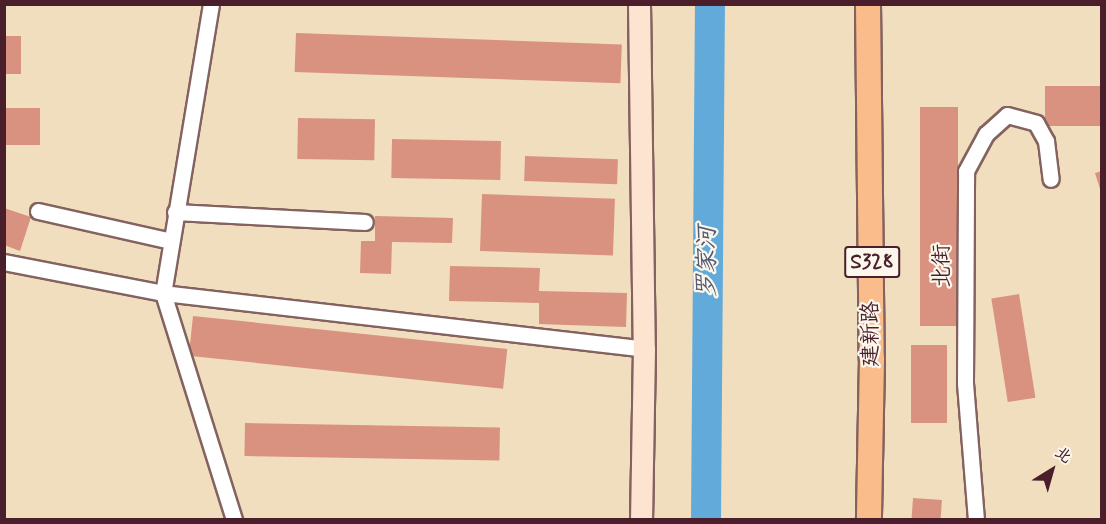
<!DOCTYPE html>
<html>
<head>
<meta charset="utf-8">
<style>
  body { margin:0 }
  #map { position:relative; width:1106px; height:524px; overflow:hidden; background:#f1debf; font-family:Mynerve,"LXGW WenKai TC",sans-serif }
  div>[style] { position:absolute }
  .river>* { height:30px; margin:-15px; padding:0 15px; transform-origin:15px; border-radius:15px; background:#62aad9 }
  .building>* { inset:0; background:#d8927f; transform-origin:0 0 }
  .roads { filter:drop-shadow(2px 0 #84625f) drop-shadow(-2px 0 #84625f) drop-shadow(0 2px #84625f) drop-shadow(0 -2px #84625f) }
  .street>* { height:15px; margin:-7.5px; padding:0 7.5px; transform-origin:7.5px; border-radius:7.5px; background:#fff }
  .secondary>* { height:21px; margin:-10.5px; padding:0 10.5px; transform-origin:10.5px; border-radius:10.5px; background:#fde4d1 }
  .primary>* { height:24px; margin:-12px; padding:0 12px; transform-origin:12px; border-radius:12px; background:#fabc8b }
  span { translate:-50% -50%; white-space:nowrap; text-align:center; line-height:1.15; -webkit-text-stroke:4.5px #fbf7ec; paint-order:stroke }
  .shield-label span { padding:2px 4px; background:#fbf7ec; border:2px solid; border-radius:4px; -webkit-text-stroke-width:0 }
  .shield-label { font-size:21px; color:#4a1f2b; font-weight:700 }
  .street-label { font-size:22px; color:#4a1f2b }
  .water-label { font-size:24px; color:#545771; font-style:italic }
  .frame { position:absolute; inset:0; border:6px solid #4a1f2b; pointer-events:none }
  .north { position:absolute; left:1022px; top:440px; width:60px; height:60px; -webkit-text-stroke:4px #fbf7ec; paint-order:stroke; rotate:37deg; font-size:16px; font-weight:700; line-height:24px; text-align:center; color:#4a1f2b }
  .north::after { content:''; display:block; margin:auto; width:21px; height:27px; background:#4a1f2b; clip-path:polygon(50% 0,100% 100%,50% 72%,0 100%) }
</style>
</head>
<body>
<div id="map">
  <div class="river">
    <i style="left:706px;top:520px;width:516px;rotate:-89.56deg"></i>
  </div>
  <div class="building">
    <i style="left:296px;top:33px;width:326px;height:39px;rotate:2deg"></i>
    <i style="left:4px;top:36px;width:17px;height:38px"></i>
    <i style="left:1045px;top:86px;width:57px;height:40px"></i>
    <i style="left:920px;top:107px;width:38px;height:219px"></i>
    <i style="left:4px;top:108px;width:36px;height:37px"></i>
    <i style="left:298px;top:118px;width:77px;height:41px;rotate:1deg"></i>
    <i style="left:392px;top:139px;width:109px;height:39px;rotate:1deg"></i>
    <i style="left:525px;top:156px;width:93px;height:25px;rotate:2deg"></i>
    <i style="clip-path:polygon(1102px 171px,1102px 192px,1101px 192px,1095px 173px)"></i>
    <i style="left:482px;top:194px;width:133px;height:57px;rotate:2deg"></i>
    <i style="clip-path:polygon(4px 208px,31px 217px,20px 251px,4px 245px)"></i>
    <i style="clip-path:polygon(375px 216px,453px 218px,452px 243px,392px 242px,391px 274px,360px 273px,361px 241px,375px 241px)"></i>
    <i style="clip-path:polygon(450px 266px,540px 268px,539px 291px,627px 293px,626px 327px,539px 324px,539px 303px,449px 301px)"></i>
    <i style="left:1019px;top:294px;width:105px;height:28px;rotate:81deg"></i>
    <i style="left:193px;top:316px;width:316px;height:40px;rotate:6deg"></i>
    <i style="left:911px;top:345px;width:36px;height:78px"></i>
    <i style="left:245px;top:423px;width:255px;height:33px;rotate:1deg"></i>
    <i style="left:913px;top:498px;width:29px;height:22px;rotate:4deg"></i>
  </div>
  <div class="roads">
    <div class="street">
      <i style="left:211px;top:4px;width:293px;rotate:99.4deg"></i>
      <i style="left:163px;top:293px;width:238px;rotate:72.6deg"></i>
      <i style="left:38px;top:211px;width:136px;rotate:12.7deg"></i>
      <i style="left:175px;top:212px;width:190px;rotate:3deg"></i>
      <i style="left:4px;top:262px;width:162px;rotate:11deg"></i>
      <i style="left:163px;top:293px;width:484px;rotate:6.6deg"></i>
      <i style="left:976px;top:520px;width:138px;rotate:-94.6deg"></i>
      <i style="left:965px;top:382px;width:211px;rotate:-89.7deg"></i>
      <i style="left:966px;top:171px;width:42px;rotate:-61.6deg"></i>
      <i style="left:986px;top:134px;width:28px;rotate:-42deg"></i>
      <i style="left:1007px;top:115px;width:30px;rotate:15deg"></i>
      <i style="left:1036px;top:123px;width:21px;rotate:61deg"></i>
      <i style="left:1046px;top:141px;width:38px;rotate:83deg"></i>
    </div>
    <div class="secondary">
      <i style="left:639px;top:4px;width:345px;rotate:89.2deg"></i>
      <i style="left:644px;top:349px;width:171px;rotate:91deg"></i>
    </div>
    <div class="primary">
      <i style="left:868px;top:4px;width:355px;rotate:89.4deg"></i>
      <i style="left:872px;top:359px;width:161px;rotate:91.1deg"></i>
    </div>
  </div>
  <div class="shield-label">
    <span style="left:872px;top:262px">S328</span>
  </div>
  <div class="street-label">
    <span style="left:943px;top:266px;rotate:-90deg">北街</span>
    <span style="left:872px;top:334px;rotate:-90deg">建新路</span>
  </div>
  <div class="water-label">
    <span style="left:708px;top:262px;rotate:-90deg">罗家河</span>
  </div>
  <div class="frame"></div>
  <div class="north">北</div>
</div>
</body>
</html>
